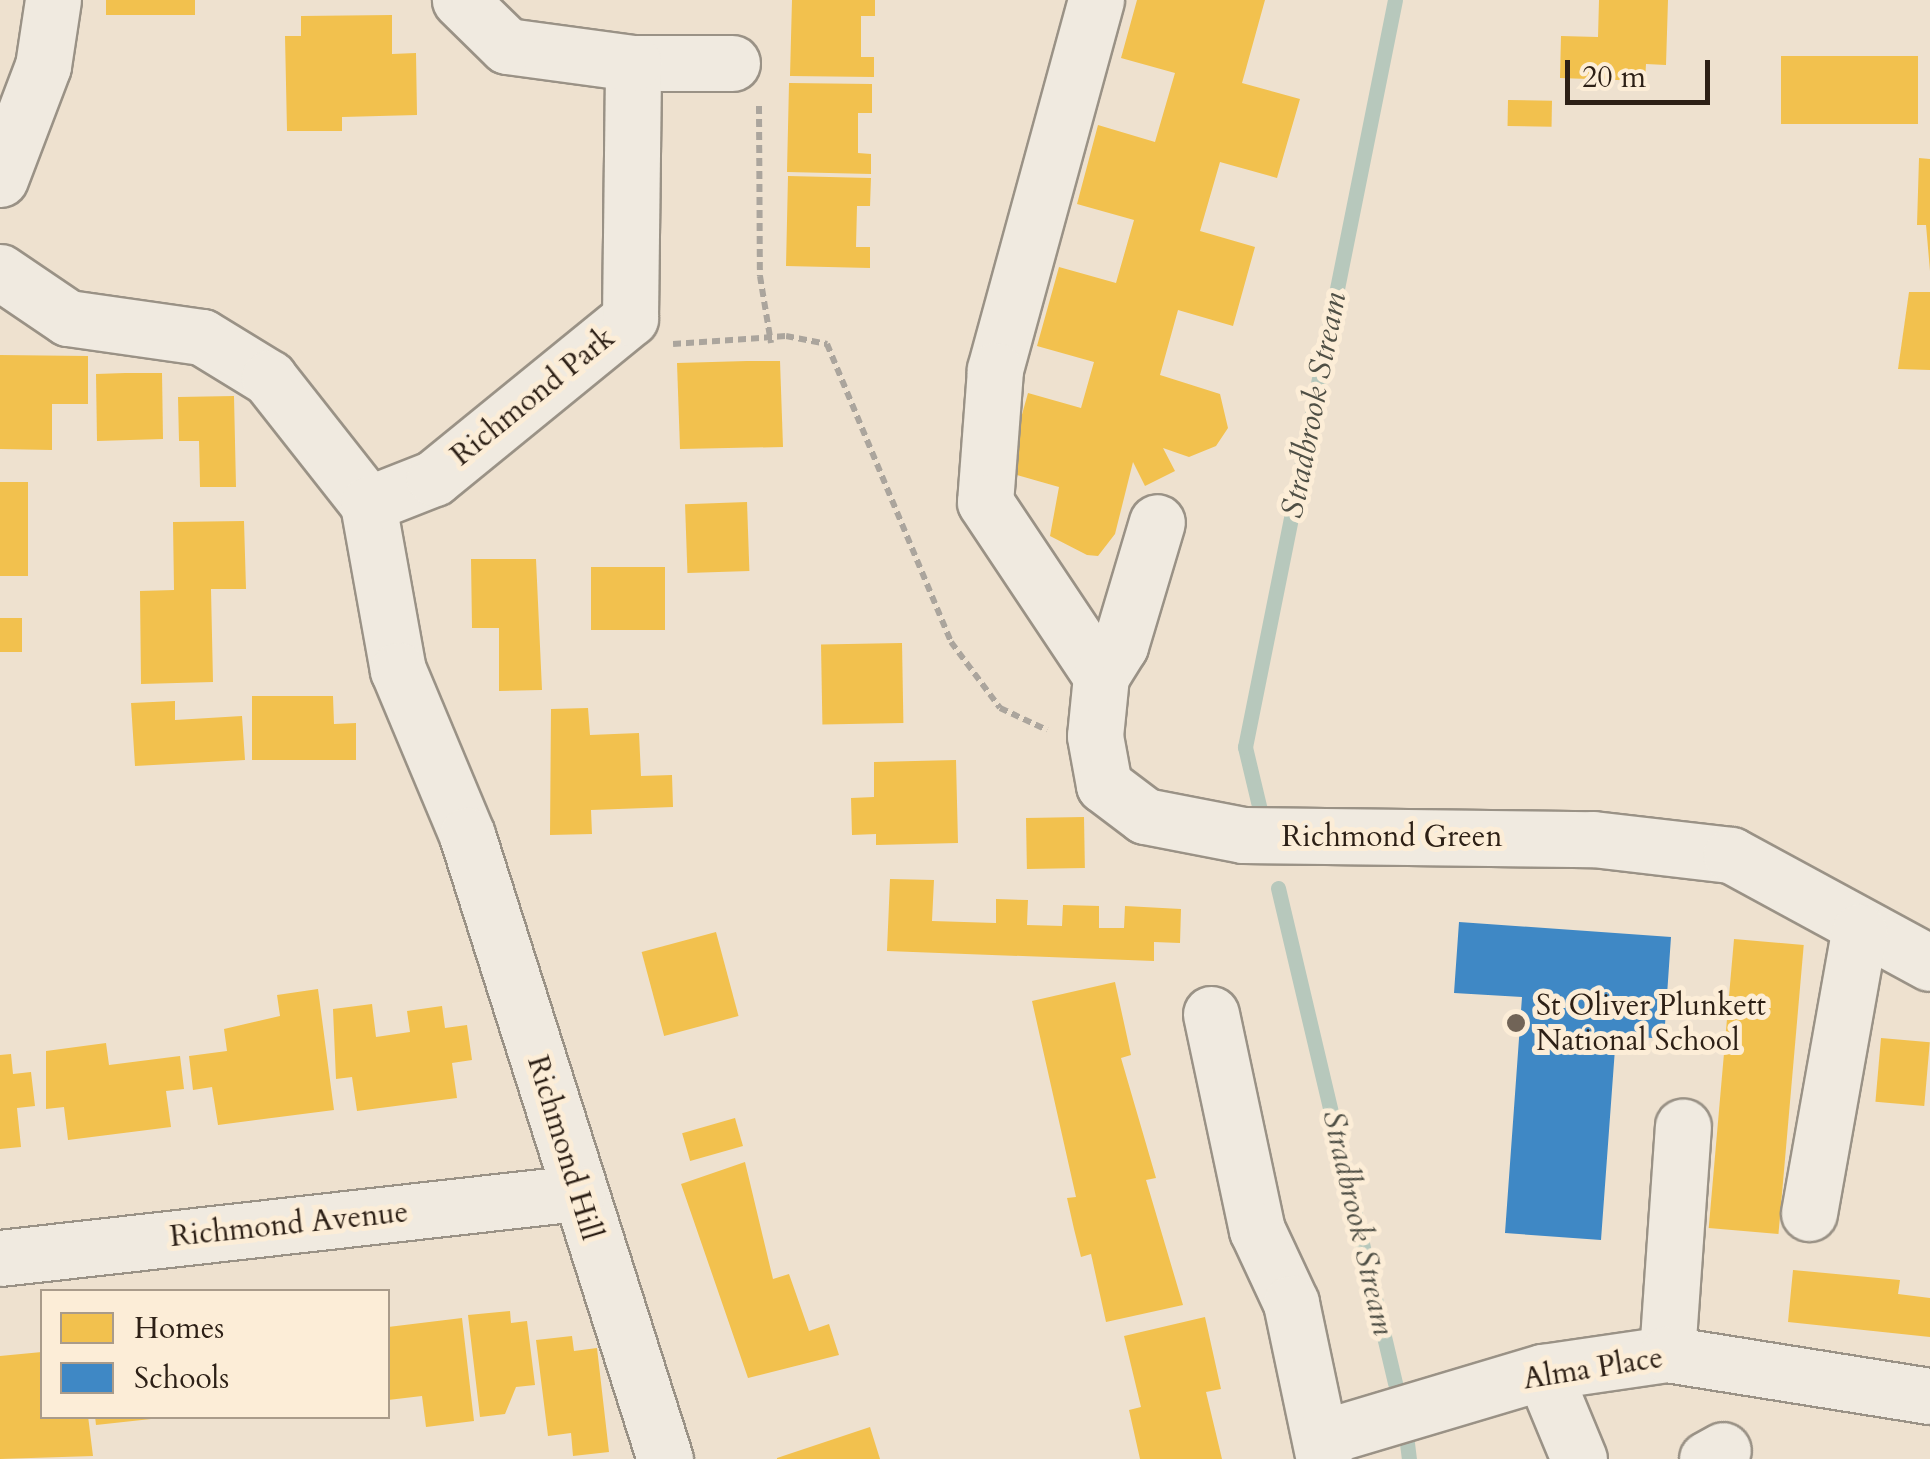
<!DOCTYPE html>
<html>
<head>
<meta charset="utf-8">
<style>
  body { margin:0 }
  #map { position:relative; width:1930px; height:1459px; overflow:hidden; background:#eee1cf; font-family:Cardo,serif }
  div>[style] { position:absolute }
  .homes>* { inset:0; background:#f2c14e; transform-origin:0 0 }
  .schools>* { inset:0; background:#3f88c5 }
  .stream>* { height:15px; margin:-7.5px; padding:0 7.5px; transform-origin:7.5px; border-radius:7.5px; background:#b7c8bc }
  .path>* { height:6px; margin-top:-3px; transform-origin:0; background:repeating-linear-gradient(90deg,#aba59d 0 8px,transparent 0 13px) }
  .roads { filter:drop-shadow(2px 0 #9a9286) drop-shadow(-2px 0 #9a9286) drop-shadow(0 2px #9a9286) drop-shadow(0 -2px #9a9286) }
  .minor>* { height:55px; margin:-27.5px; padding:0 27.5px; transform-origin:27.5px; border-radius:27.5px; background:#f0eae0 }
  .dots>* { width:28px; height:28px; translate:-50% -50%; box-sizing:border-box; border:5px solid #fcedd7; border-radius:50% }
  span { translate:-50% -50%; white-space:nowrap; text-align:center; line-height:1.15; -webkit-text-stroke:10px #fcedd7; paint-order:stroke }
  .street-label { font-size:30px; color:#2d2016 }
  .poi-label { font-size:30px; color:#2d2016 }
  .left { translate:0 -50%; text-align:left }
  .water-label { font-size:32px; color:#4f4f45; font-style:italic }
  .legend { position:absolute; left:40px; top:1289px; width:350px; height:130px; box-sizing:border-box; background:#fcedd7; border:2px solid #a99b8a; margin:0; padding:12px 18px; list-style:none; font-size:30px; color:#2d2016 }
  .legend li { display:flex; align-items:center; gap:20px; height:50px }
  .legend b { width:50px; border:2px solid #a99b8a }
  .scale { position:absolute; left:1565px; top:60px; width:145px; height:45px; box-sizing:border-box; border:5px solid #2d2016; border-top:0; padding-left:12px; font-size:30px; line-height:35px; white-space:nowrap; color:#2d2016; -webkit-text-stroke:8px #fcedd7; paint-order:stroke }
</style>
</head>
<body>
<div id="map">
  <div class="homes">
    <i style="left:106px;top:0;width:89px;height:15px"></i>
    <i style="clip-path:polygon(792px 0,875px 0,875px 16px,861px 16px,861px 57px,874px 57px,874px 77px,790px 76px)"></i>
    <i style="clip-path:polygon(1137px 0,1265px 0,1242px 83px,1300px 99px,1277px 178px,1220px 162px,1200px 231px,1255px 247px,1233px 326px,1178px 310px,1160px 375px,1220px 394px,1228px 428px,1216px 446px,1189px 457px,1163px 448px,1175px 471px,1145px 486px,1133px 462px,1115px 534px,1098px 556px,1087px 555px,1050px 536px,1059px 487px,1006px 472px,1028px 393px,1081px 408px,1094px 362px,1037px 346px,1059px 267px,1116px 283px,1134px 220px,1077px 204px,1098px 125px,1155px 142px,1175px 73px,1121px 58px)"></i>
    <i style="clip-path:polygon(1599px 0,1668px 0,1666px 65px,1646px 64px,1645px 81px,1560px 78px,1561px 36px,1598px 37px)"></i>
    <i style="clip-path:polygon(392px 15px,392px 54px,416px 53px,417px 115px,342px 117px,342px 131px,287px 131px,285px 36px,301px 36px,301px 16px)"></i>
    <i style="left:1918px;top:56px;width:68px;height:137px;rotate:90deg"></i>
    <i style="clip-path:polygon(789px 83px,872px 84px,872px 113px,858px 113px,858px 153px,871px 154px,871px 174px,787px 172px)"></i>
    <i style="left:1508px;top:100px;width:44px;height:26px;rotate:1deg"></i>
    <i style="clip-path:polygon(1919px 158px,1930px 159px,1930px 271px,1926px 225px,1917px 225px)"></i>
    <i style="clip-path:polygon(788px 176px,871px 178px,870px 206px,857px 206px,856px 247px,870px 247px,870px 268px,786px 266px)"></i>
    <i style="clip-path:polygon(1909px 292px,1930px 292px,1930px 370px,1898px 369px)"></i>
    <i style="clip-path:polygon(0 355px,88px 356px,88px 404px,52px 404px,52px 450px,0 449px)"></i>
    <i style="clip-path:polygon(747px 361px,780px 361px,783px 447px,680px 449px,677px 363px)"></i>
    <i style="clip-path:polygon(125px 373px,162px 373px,163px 439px,97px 441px,96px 374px)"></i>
    <i style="clip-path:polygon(234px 396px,236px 487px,200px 487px,199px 441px,179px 441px,178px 397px)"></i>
    <i style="left:0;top:482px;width:28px;height:94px"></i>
    <i style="left:747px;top:502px;width:69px;height:62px;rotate:88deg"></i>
    <i style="clip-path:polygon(244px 521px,246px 589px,211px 589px,213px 682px,141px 684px,140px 591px,174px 590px,173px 522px)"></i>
    <i style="clip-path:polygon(471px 559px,536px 559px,542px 690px,499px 691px,499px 628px,472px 628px)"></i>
    <i style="left:591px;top:567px;width:74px;height:63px"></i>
    <i style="left:0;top:618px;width:22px;height:34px"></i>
    <i style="left:902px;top:643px;width:80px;height:81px;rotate:89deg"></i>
    <i style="clip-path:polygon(252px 696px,333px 696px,334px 724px,356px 723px,356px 760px,252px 760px)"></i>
    <i style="clip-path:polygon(175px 701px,175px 720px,242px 716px,245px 760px,135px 766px,131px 703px)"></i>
    <i style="clip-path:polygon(588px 708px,590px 735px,639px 733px,641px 776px,672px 775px,673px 807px,591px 810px,592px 834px,550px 835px,551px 709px)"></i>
    <i style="clip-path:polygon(956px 760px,958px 843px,876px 845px,876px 834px,852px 835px,851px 798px,874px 797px,874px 762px)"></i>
    <i style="left:1084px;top:817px;width:51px;height:58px;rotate:89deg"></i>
    <i style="clip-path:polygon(890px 879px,934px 880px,932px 921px,996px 923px,996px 899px,1028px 900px,1027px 925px,1062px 926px,1063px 905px,1099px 906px,1099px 928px,1124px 928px,1125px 906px,1181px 909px,1180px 943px,1154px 942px,1154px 961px,887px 951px)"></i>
    <i style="left:716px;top:932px;width:87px;height:77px;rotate:75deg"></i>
    <i style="left:1734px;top:939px;width:70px;height:290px;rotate:5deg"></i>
    <i style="clip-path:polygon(1115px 982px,1131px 1055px,1121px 1058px,1156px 1178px,1146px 1180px,1183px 1305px,1106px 1322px,1091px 1254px,1081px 1257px,1074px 1229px,1067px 1198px,1076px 1197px,1032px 1001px)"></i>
    <i style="clip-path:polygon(318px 989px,334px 1110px,218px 1125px,212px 1087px,193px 1090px,189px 1056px,227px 1051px,224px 1029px,280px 1016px,277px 995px)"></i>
    <i style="clip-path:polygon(372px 1004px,376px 1037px,410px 1032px,407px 1011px,442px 1006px,445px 1028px,467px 1025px,472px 1060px,452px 1063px,457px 1098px,357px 1111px,352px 1077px,336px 1079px,333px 1009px)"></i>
    <i style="left:1881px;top:1038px;width:49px;height:64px;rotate:5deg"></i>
    <i style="clip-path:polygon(106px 1043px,109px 1065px,180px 1056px,184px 1089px,166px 1091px,171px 1127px,68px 1140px,64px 1107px,46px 1109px,46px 1051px)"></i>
    <i style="clip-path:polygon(11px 1054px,13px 1074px,31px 1072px,35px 1106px,17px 1108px,21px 1147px,0 1149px,0 1055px)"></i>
    <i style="left:735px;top:1118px;width:29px;height:55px;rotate:74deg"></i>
    <i style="clip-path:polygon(745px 1162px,773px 1279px,789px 1274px,809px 1331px,829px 1324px,839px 1355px,748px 1378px,681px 1184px)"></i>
    <i style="clip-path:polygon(1793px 1270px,1900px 1280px,1898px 1294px,1930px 1298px,1930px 1337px,1788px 1322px)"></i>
    <i style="clip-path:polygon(510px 1311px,511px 1323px,527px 1321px,535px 1385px,516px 1387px,505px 1414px,480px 1417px,468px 1315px)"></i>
    <i style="clip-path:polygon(1205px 1317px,1221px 1389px,1206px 1392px,1222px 1459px,1140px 1459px,1129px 1410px,1141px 1407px,1124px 1336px)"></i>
    <i style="clip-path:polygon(462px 1318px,474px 1421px,426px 1427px,422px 1396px,388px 1400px,388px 1327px)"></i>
    <i style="clip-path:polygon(572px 1336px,574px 1351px,597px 1348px,609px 1452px,573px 1456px,571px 1433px,548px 1436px,536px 1340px)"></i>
    <i style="clip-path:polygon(42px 1352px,42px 1416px,88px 1416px,93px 1456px,0 1459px,0 1356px)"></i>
    <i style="clip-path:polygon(95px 1416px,151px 1416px,151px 1419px,96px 1425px)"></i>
    <i style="clip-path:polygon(870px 1427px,880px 1459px,777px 1459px,777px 1458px)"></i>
  </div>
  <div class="schools">
    <i style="clip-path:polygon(1459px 922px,1671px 937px,1664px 1039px,1616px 1035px,1601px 1240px,1505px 1233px,1522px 997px,1454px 993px)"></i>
  </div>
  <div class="stream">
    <i style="left:1260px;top:810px;width:65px;rotate:-103.4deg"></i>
    <i style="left:1245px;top:747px;width:762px;rotate:-78.65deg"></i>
    <i style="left:1278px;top:888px;width:509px;rotate:76.7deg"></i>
    <i style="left:1407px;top:1443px;width:16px;rotate:83deg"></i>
  </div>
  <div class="path">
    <i style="left:759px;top:106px;width:170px;rotate:89.7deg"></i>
    <i style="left:760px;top:276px;width:68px;rotate:80.7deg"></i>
    <i style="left:673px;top:344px;width:113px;rotate:-4deg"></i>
    <i style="left:786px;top:336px;width:42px;rotate:11deg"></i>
    <i style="left:827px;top:344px;width:323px;rotate:67.4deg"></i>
    <i style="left:951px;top:642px;width:82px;rotate:53.4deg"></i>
    <i style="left:1000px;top:708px;width:52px;rotate:25.1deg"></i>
  </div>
  <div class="roads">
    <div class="minor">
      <i style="left:1096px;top:0;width:384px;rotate:105.3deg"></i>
      <i style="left:995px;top:370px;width:132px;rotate:94.3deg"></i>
      <i style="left:985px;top:502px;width:209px;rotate:56.3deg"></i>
      <i style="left:1101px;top:676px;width:60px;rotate:95.7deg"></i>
      <i style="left:1095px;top:736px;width:50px;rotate:79.6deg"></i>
      <i style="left:1104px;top:785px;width:51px;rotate:37.1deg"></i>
      <i style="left:1145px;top:816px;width:100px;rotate:11deg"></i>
      <i style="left:1243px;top:835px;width:350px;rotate:0.7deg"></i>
      <i style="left:1593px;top:839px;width:139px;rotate:6.6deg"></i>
      <i style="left:1731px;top:855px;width:226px;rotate:28.5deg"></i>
      <i style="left:633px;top:63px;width:99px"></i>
      <i style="left:0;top:179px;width:121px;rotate:-69.2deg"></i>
      <i style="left:43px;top:66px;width:67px;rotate:-81.4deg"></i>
      <i style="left:0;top:272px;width:82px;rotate:34.1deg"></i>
      <i style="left:68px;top:318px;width:135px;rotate:8.1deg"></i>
      <i style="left:202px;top:337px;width:79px;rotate:31.5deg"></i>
      <i style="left:269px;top:378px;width:160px;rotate:51.8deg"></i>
      <i style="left:368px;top:504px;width:169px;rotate:79.8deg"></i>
      <i style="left:398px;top:670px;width:179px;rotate:67.3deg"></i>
      <i style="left:467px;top:835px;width:655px;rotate:72.4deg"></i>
      <i style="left:368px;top:504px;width:71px;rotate:-21.5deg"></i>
      <i style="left:434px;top:478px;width:253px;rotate:-39.2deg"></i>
      <i style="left:630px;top:318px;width:255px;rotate:-89.3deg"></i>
      <i style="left:633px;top:63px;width:127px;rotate:-172.3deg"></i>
      <i style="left:507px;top:46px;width:66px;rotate:-135.6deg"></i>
      <i style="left:1101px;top:676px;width:36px;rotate:-58deg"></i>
      <i style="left:1120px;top:646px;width:129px;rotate:-73.4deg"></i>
      <i style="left:1211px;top:1014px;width:221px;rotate:78deg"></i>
      <i style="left:1257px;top:1230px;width:81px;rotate:65deg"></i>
      <i style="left:1291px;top:1303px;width:159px;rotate:78.1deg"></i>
      <i style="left:1809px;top:1213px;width:286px;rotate:-79.9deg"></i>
      <i style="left:0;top:1258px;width:581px;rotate:-6.43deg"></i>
      <i style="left:1667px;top:1354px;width:228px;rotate:-86deg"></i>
      <i style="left:1543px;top:1372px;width:94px;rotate:67.5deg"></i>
      <i style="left:1321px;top:1438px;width:232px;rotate:-16.6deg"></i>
      <i style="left:1543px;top:1372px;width:125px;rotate:-8.3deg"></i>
      <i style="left:1667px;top:1354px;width:266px;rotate:9.1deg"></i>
      <i style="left:1707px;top:1459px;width:18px;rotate:-29deg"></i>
    </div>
  </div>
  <div class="dots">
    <i style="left:1516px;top:1023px;background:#716457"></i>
  </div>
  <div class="street-label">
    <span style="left:533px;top:397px;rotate:-39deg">Richmond Park</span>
    <span style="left:1392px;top:837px">Richmond Green</span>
    <span style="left:564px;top:1148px;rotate:73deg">Richmond Hill</span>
    <span style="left:289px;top:1225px;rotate:-6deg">Richmond Avenue</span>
    <span style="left:1593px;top:1369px;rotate:-9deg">Alma Place</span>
  </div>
  <div class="poi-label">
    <span class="left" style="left:1536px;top:1023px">St Oliver Plunkett<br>National School</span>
  </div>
  <div class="water-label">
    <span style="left:1314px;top:405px;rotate:-79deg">Stradbrook Stream</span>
    <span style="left:1358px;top:1223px;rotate:77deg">Stradbrook Stream</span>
  </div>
  <ul class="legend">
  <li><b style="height:28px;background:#f2c14e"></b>Homes</li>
  <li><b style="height:28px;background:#3f88c5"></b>Schools</li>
  </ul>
  <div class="scale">20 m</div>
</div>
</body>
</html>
